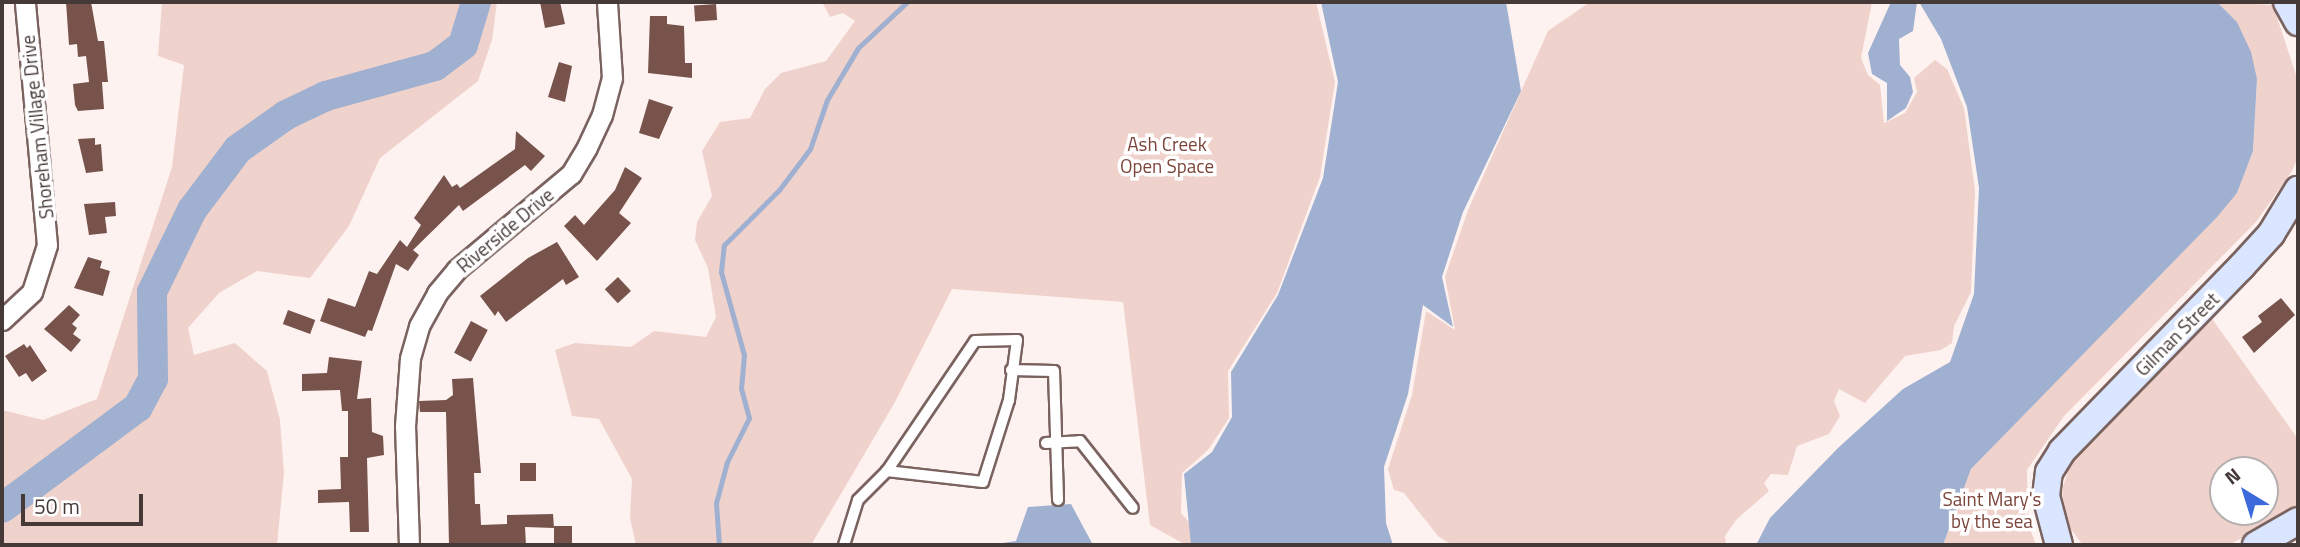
<!DOCTYPE html>
<html>
<head>
<meta charset="utf-8">
<style>
  body { margin:0 }
  #map { position:relative; width:2300px; height:547px; overflow:hidden; background:#fdf2f0; font-family:"Titillium Web",sans-serif }
  div>[style] { position:absolute }
  .green>* { inset:0; background:#f0d2cc }
  .water>* { inset:0; background:#a0b0d0 }
  .stream>* { height:5px; margin:-2.5px; padding:0 2.5px; transform-origin:2.5px; border-radius:2.5px; background:#a0b0d0 }
  .river>* { height:30px; margin:-15px; padding:0 15px; transform-origin:15px; border-radius:15px; background:#a0b0d0 }
  .building>* { inset:0; background:#77534c; transform-origin:0 0 }
  .roads { filter:drop-shadow(2px 0 #7a635f) drop-shadow(-2px 0 #7a635f) drop-shadow(0 2px #7a635f) drop-shadow(0 -2px #7a635f) }
  .lane>* { height:10px; margin:-5px; padding:0 5px; transform-origin:5px; border-radius:5px; background:#fff }
  .street>* { height:19px; margin:-9.5px; padding:0 9.5px; transform-origin:9.5px; border-radius:9.5px; background:#fff }
  .secondary>* { height:26px; margin:-13px; padding:0 13px; transform-origin:13px; border-radius:13px; background:#dae6ff }
  span { translate:-50% -50%; white-space:nowrap; text-align:center; line-height:1.15; -webkit-text-stroke:7px #fff; paint-order:stroke }
  .street-label { font-size:19px; color:#453a38 }
  .park-label { font-size:19px; color:#7c443a }
  .frame { position:absolute; inset:0; border:4px solid #453a38; pointer-events:none }
  .north { position:absolute; left:2209px; top:456px; width:70px; height:70px; box-sizing:border-box; background:#fff; border:2px solid #b5b0af; border-radius:50%; rotate:322deg; font-size:19px; font-weight:700; line-height:28px; text-align:center; color:#453a38 }
  .north::after { content:''; display:block; margin:auto; width:24px; height:32px; background:#3d6adb; clip-path:polygon(50% 0,100% 100%,50% 72%,0 100%) }
  .scale { position:absolute; left:21px; top:494px; width:122px; height:32px; box-sizing:border-box; border:4px solid #453a38; border-top:0; padding-left:9px; font-size:21px; line-height:24px; white-space:nowrap; color:#453a38; -webkit-text-stroke:5px #fff; paint-order:stroke }
</style>
</head>
<body>
<div id="map">
  <div class="green">
    <i style="clip-path:polygon(162px 2px,497px 2px,492px 40px,478px 81px,380px 158px,349px 226px,310px 278px,257px 271px,219px 293px,188px 328px,194px 355px,235px 343px,267px 371px,280px 420px,284px 473px,277px 545px,2px 545px,2px 410px,43px 420px,97px 399px,172px 167px,184px 65px,158px 56px)"></i>
    <i style="clip-path:polygon(822px 2px,1316px 2px,1335px 82px,1320px 177px,1277px 293px,1228px 371px,1229px 418px,1208px 450px,1182px 473px,1181px 513px,1209px 545px,1186px 545px,1150px 525px,1123px 302px,952px 289px,895px 402px,811px 545px,636px 545px,630px 518px,632px 479px,599px 419px,572px 416px,555px 350px,575px 343px,631px 347px,654px 331px,706px 337px,716px 317px,708px 268px,695px 240px,697px 222px,712px 196px,702px 151px,720px 122px,750px 118px,765px 89px,781px 73px,826px 61px,855px 21px,843px 13px,830px 17px)"></i>
    <i style="clip-path:polygon(1872px 2px,1861px 58px,1868px 75px,1880px 85px,1884px 123px,1905px 113px,1917px 92px,1914px 78px,1935px 60px,1947px 69px,1964px 108px,1975px 191px,1971px 292px,1954px 326px,1952px 343px,1941px 350px,1905px 356px,1865px 403px,1839px 389px,1834px 401px,1840px 416px,1829px 434px,1797px 446px,1788px 475px,1771px 474px,1764px 483px,1769px 491px,1736px 520px,1725px 536px,1726px 545px,1452px 545px,1438px 536px,1404px 493px,1394px 490px,1388px 469px,1412px 395px,1426px 311px,1455px 330px,1445px 277px,1468px 210px,1548px 31px,1590px 2px)"></i>
    <i style="clip-path:polygon(2217px 2px,2273px 5px,2298px 81px,2298px 157px,2292px 171px,2256px 222px,2064px 416px,2027px 470px,2028px 523px,2036px 545px,1943px 545px,1971px 469px,2237px 193px,2253px 151px,2257px 79px,2237px 22px)"></i>
    <i style="clip-path:polygon(evenodd,2210px 316px,2298px 439px,2298px 507px,2229px 545px,2083px 545px,2066px 523px,2062px 490px,2073px 456px,2210px 316px,2223px 470px,2265px 470px,2265px 512px,2223px 512px,2223px 470px)"></i>
  </div>
  <div class="water">
    <i style="clip-path:polygon(1321px 2px,1506px 2px,1521px 91px,1463px 212px,1442px 277px,1453px 327px,1423px 305px,1408px 394px,1384px 467px,1386px 523px,1393px 545px,1191px 545px,1184px 474px,1212px 452px,1232px 417px,1231px 372px,1278px 295px,1323px 178px,1338px 82px)"></i>
    <i style="clip-path:polygon(1891px 2px,1917px 2px,1913px 31px,1899px 39px,1900px 65px,1910px 77px,1913px 92px,1906px 108px,1887px 121px,1887px 83px,1872px 74px,1868px 53px)"></i>
    <i style="clip-path:polygon(1919px 2px,2217px 2px,2237px 22px,2251px 52px,2257px 79px,2253px 151px,2237px 193px,2217px 217px,1971px 469px,1943px 545px,1756px 545px,1770px 518px,1838px 448px,1903px 389px,1950px 362px,1974px 294px,1979px 188px,1967px 107px,1941px 39px)"></i>
    <i style="clip-path:polygon(1071px 504px,1093px 545px,989px 545px,1016px 541px,1028px 507px)"></i>
  </div>
  <div class="stream">
    <i style="left:719px;top:545px;width:42px;rotate:-94.1deg"></i>
    <i style="left:716px;top:503px;width:42px;rotate:-75deg"></i>
    <i style="left:727px;top:462px;width:49px;rotate:-63.4deg"></i>
    <i style="left:749px;top:418px;width:30px;rotate:-105deg"></i>
    <i style="left:741px;top:389px;width:34px;rotate:-85deg"></i>
    <i style="left:744px;top:355px;width:86px;rotate:-105.5deg"></i>
    <i style="left:721px;top:272px;width:27px;rotate:-84deg"></i>
    <i style="left:724px;top:245px;width:78px;rotate:-45deg"></i>
    <i style="left:779px;top:190px;width:51px;rotate:-52.9deg"></i>
    <i style="left:810px;top:149px;width:52px;rotate:-70.9deg"></i>
    <i style="left:827px;top:100px;width:61px;rotate:-59.2deg"></i>
    <i style="left:858px;top:48px;width:67px;rotate:-43.2deg"></i>
  </div>
  <div class="river">
    <i style="left:2px;top:508px;width:169px;rotate:-36.6deg"></i>
    <i style="left:138px;top:407px;width:32px;rotate:-62deg"></i>
    <i style="left:153px;top:379px;width:87px;rotate:-90.7deg"></i>
    <i style="left:152px;top:292px;width:91px;rotate:-64deg"></i>
    <i style="left:192px;top:210px;width:76px;rotate:-53deg"></i>
    <i style="left:238px;top:149px;width:59px;rotate:-35.3deg"></i>
    <i style="left:286px;top:115px;width:44px;rotate:-25.4deg"></i>
    <i style="left:326px;top:96px;width:113px;rotate:-15.4deg"></i>
    <i style="left:435px;top:66px;width:35px;rotate:-37deg"></i>
    <i style="left:463px;top:45px;width:45px;rotate:-73.2deg"></i>
  </div>
  <div class="building">
    <i style="clip-path:polygon(66px 2px,91px 2px,98px 41px,104px 41px,108px 82px,102px 82px,104px 109px,78px 111px,75px 105px,73px 84px,89px 82px,86px 56px,78px 57px,77px 44px,69px 45px)"></i>
    <i style="clip-path:polygon(540px 2px,560px 2px,565px 24px,545px 28px)"></i>
    <i style="left:716px;top:4px;width:16px;height:22px;rotate:86deg"></i>
    <i style="clip-path:polygon(650px 16px,667px 16px,667px 24px,684px 26px,685px 63px,692px 63px,692px 78px,648px 73px)"></i>
    <i style="clip-path:polygon(559px 62px,572px 66px,565px 102px,548px 97px)"></i>
    <i style="clip-path:polygon(649px 99px,673px 107px,659px 139px,639px 133px)"></i>
    <i style="clip-path:polygon(516px 131px,545px 156px,531px 171px,525px 165px,463px 211px,459px 205px,413px 250px,419px 255px,408px 271px,396px 264px,372px 331px,368px 330px,365px 337px,320px 321px,328px 298px,355px 307px,369px 271px,377px 274px,400px 240px,407px 247px,421px 225px,414px 218px,444px 175px,452px 187px,457px 184px,460px 188px,515px 149px)"></i>
    <i style="clip-path:polygon(95px 138px,95px 145px,101px 144px,103px 171px,86px 173px,78px 139px)"></i>
    <i style="clip-path:polygon(625px 167px,642px 178px,619px 213px,631px 223px,597px 261px,564px 226px,575px 215px,584px 225px,615px 190px)"></i>
    <i style="clip-path:polygon(115px 202px,116px 216px,105px 217px,107px 233px,89px 235px,84px 204px)"></i>
    <i style="clip-path:polygon(557px 242px,579px 277px,566px 285px,563px 279px,506px 322px,498px 311px,495px 316px,480px 296px,528px 258px)"></i>
    <i style="clip-path:polygon(88px 257px,102px 261px,100px 268px,110px 271px,103px 296px,74px 288px)"></i>
    <i style="left:618px;top:277px;width:19px;height:18px;rotate:47deg"></i>
    <i style="clip-path:polygon(2281px 298px,2295px 315px,2254px 353px,2242px 337px,2262px 322px,2258px 316px)"></i>
    <i style="clip-path:polygon(69px 305px,80px 315px,72px 324px,77px 328px,73px 334px,81px 340px,71px 352px,44px 329px)"></i>
    <i style="left:288px;top:310px;width:29px;height:15px;rotate:20deg"></i>
    <i style="left:471px;top:321px;width:19px;height:36px;rotate:28deg"></i>
    <i style="clip-path:polygon(24px 344px,27px 348px,30px 345px,47px 371px,32px 382px,26px 373px,19px 377px,5px 356px)"></i>
    <i style="clip-path:polygon(329px 357px,362px 361px,357px 399px,371px 398px,372px 432px,383px 436px,384px 455px,367px 458px,369px 532px,350px 532px,349px 502px,318px 503px,318px 490px,341px 489px,340px 457px,348px 457px,348px 411px,342px 411px,340px 390px,302px 391px,302px 374px,327px 373px)"></i>
    <i style="clip-path:polygon(473px 378px,481px 473px,474px 473px,475px 504px,480px 504px,481px 525px,507px 524px,507px 515px,553px 514px,554px 528px,525px 527px,526px 545px,449px 545px,446px 412px,420px 412px,419px 401px,446px 400px,453px 395px,452px 379px)"></i>
    <i style="left:536px;top:463px;width:18px;height:16px;rotate:90deg"></i>
    <i style="left:554px;top:526px;width:18px;height:19px"></i>
  </div>
  <div class="roads">
    <div class="lane">
      <i style="left:1011px;top:370px;width:43px;rotate:1.3deg"></i>
      <i style="left:1054px;top:371px;width:129px;rotate:88.2deg"></i>
      <i style="left:1046px;top:443px;width:34px;rotate:-3deg"></i>
      <i style="left:1080px;top:441px;width:85px;rotate:51.7deg"></i>
      <i style="left:844px;top:545px;width:47px;rotate:-72.7deg"></i>
      <i style="left:858px;top:500px;width:41px;rotate:-45deg"></i>
      <i style="left:887px;top:471px;width:157px;rotate:-55.9deg"></i>
      <i style="left:975px;top:341px;width:42px;rotate:-1.4deg"></i>
      <i style="left:1017px;top:340px;width:61px;rotate:97.6deg"></i>
      <i style="left:1009px;top:400px;width:86px;rotate:107.6deg"></i>
      <i style="left:983px;top:482px;width:97px;rotate:-173.5deg"></i>
    </div>
    <div class="street">
      <i style="left:2px;top:320px;width:41px;rotate:-43deg"></i>
      <i style="left:32px;top:292px;width:49px;rotate:-72.3deg"></i>
      <i style="left:47px;top:245px;width:244px;rotate:-95.2deg"></i>
      <i style="left:409px;top:545px;width:119px;rotate:-91.9deg"></i>
      <i style="left:405px;top:426px;width:68px;rotate:-85.8deg"></i>
      <i style="left:410px;top:358px;width:33px;rotate:-74deg"></i>
      <i style="left:419px;top:326px;width:38px;rotate:-61deg"></i>
      <i style="left:437px;top:293px;width:30px;rotate:-50deg"></i>
      <i style="left:456px;top:270px;width:150px;rotate:-39.9deg"></i>
      <i style="left:571px;top:174px;width:31px;rotate:-59deg"></i>
      <i style="left:587px;top:147px;width:35px;rotate:-65deg"></i>
      <i style="left:602px;top:115px;width:38px;rotate:-75deg"></i>
      <i style="left:612px;top:78px;width:76px;rotate:-93.8deg"></i>
    </div>
    <div class="secondary">
      <i style="left:2287px;top:2px;width:23px;rotate:61deg"></i>
      <i style="left:2059px;top:545px;width:51px;rotate:-104.9deg"></i>
      <i style="left:2046px;top:496px;width:24px;rotate:-83deg"></i>
      <i style="left:2049px;top:472px;width:25px;rotate:-58deg"></i>
      <i style="left:2062px;top:451px;width:257px;rotate:-45.8deg"></i>
      <i style="left:2241px;top:267px;width:45px;rotate:-47.7deg"></i>
      <i style="left:2271px;top:234px;width:52px;rotate:-58.5deg"></i>
      <i style="left:2256px;top:545px;width:48px;rotate:-29.7deg"></i>
    </div>
  </div>
  <div class="street-label">
    <span style="left:37px;top:127px;rotate:-96deg">Shoreham Village Drive</span>
    <span style="left:505px;top:230px;rotate:-40deg">Riverside Drive</span>
    <span style="left:2177px;top:334px;rotate:-45deg">Gilman Street</span>
  </div>
  <div class="park-label">
    <span style="left:1167px;top:155px">Ash Creek<br>Open Space</span>
    <span style="left:1992px;top:510px">Saint Mary's<br>by the sea</span>
  </div>
  <div class="frame"></div>
  <div class="north">N</div>
  <div class="scale">50 m</div>
</div>
</body>
</html>
